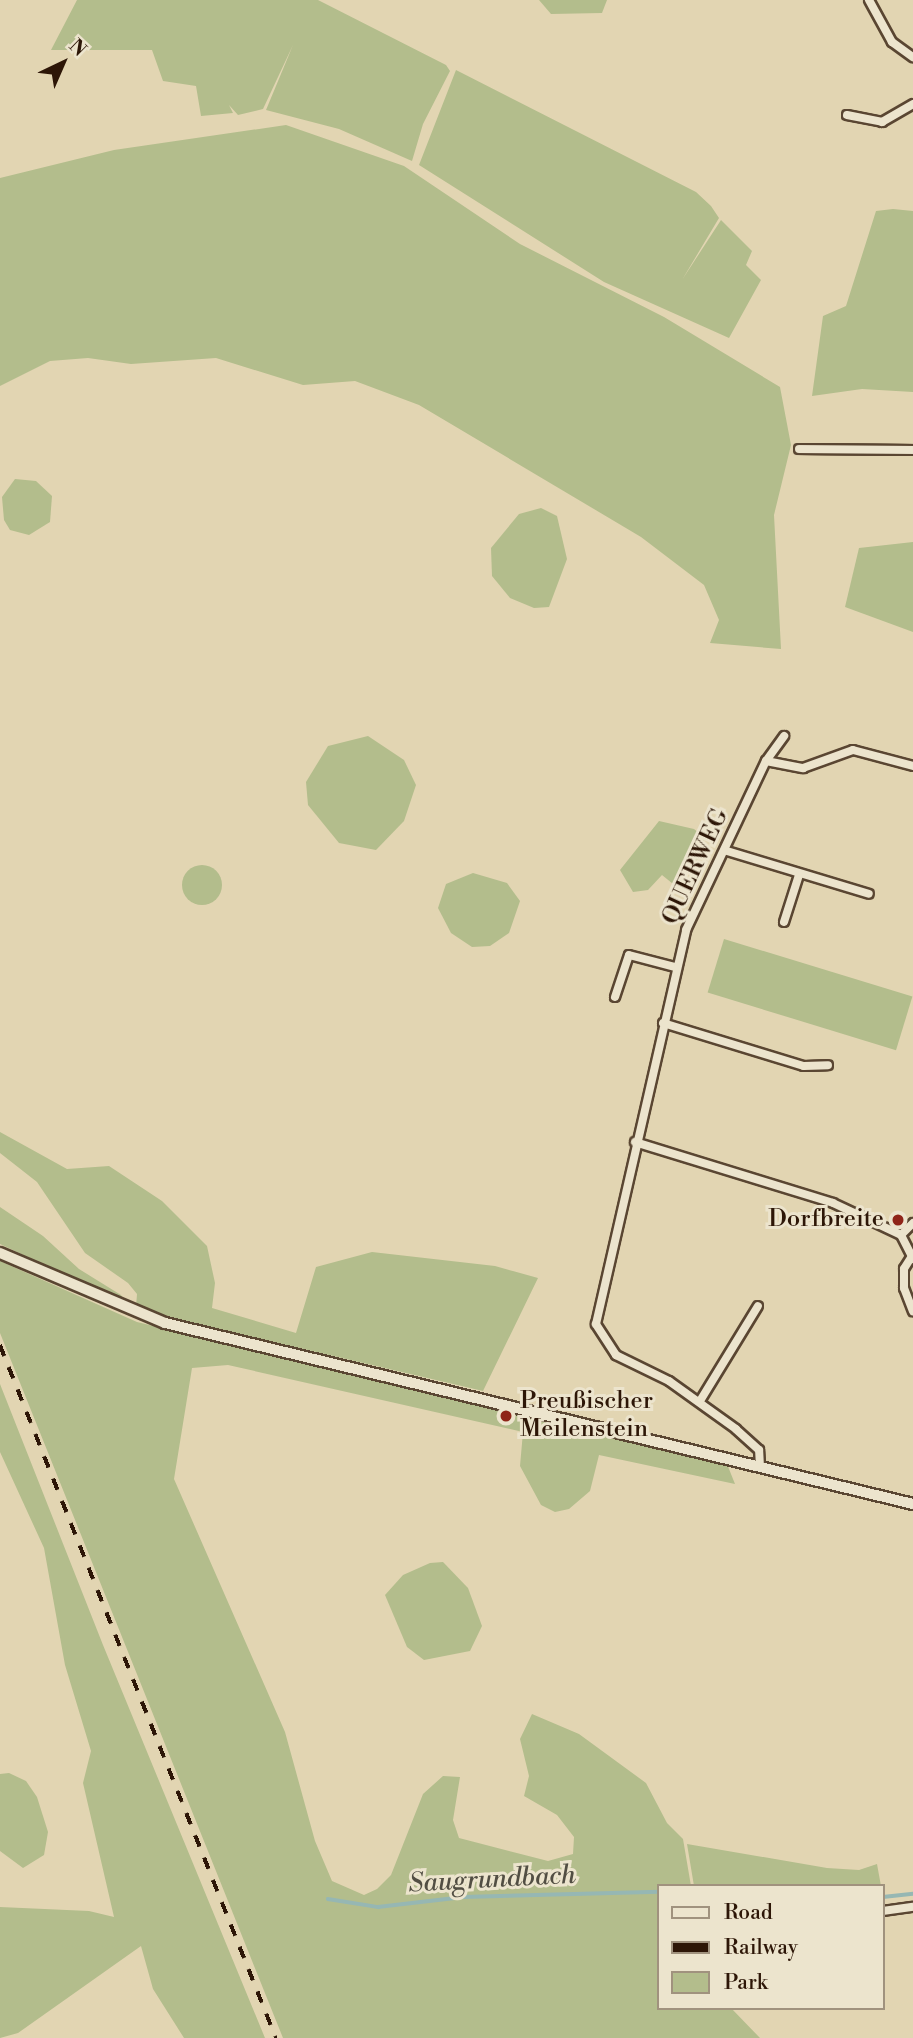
<!DOCTYPE html>
<html>
<head>
<meta charset="utf-8">
<style>
  body { margin:0 }
  #map { position:relative; width:913px; height:2038px; overflow:hidden; background:#e2d5b2; font-family:"Libre Bodoni",serif }
  div>[style] { position:absolute }
  .green>* { inset:0; background:#b3bd8c; transform-origin:0 0 }
  .round { border-radius:50% }
  .stream>* { height:3.5px; margin:-1.75px; padding:0 1.75px; transform-origin:1.75px; border-radius:1.75px; background:#96b7b3 }
  .roads { filter:drop-shadow(2px 0 #5a4632) drop-shadow(-2px 0 #5a4632) drop-shadow(0 2px #5a4632) drop-shadow(0 -2px #5a4632) }
  .street>* { height:8px; margin:-4px; padding:0 4px; transform-origin:4px; border-radius:4px; background:#ece4cd }
  .secondary>* { height:10px; margin:-5px; padding:0 5px; transform-origin:5px; border-radius:5px; background:#ece4cd }
  .rail>* { height:3.5px; margin-top:-1.75px; transform-origin:0; background:repeating-linear-gradient(90deg,#2d1607 0 12px,transparent 0 24px) }
  .dots>* { width:19px; height:19px; translate:-50% -50%; box-sizing:border-box; border:4px solid #ece4cd; border-radius:50% }
  span { translate:-50% -50%; white-space:nowrap; text-align:center; line-height:1.15; -webkit-text-stroke:6px #ece4cd; paint-order:stroke }
  .street-label { font-size:24px; color:#2d1607 }
  .poi-label { font-size:24px; color:#2d1607 }
  .right { translate:-100% -50%; text-align:right }
  .left { translate:0 -50%; text-align:left }
  .water-label { font-size:26px; color:#524e43; font-style:italic }
  .legend { position:absolute; left:657px; top:1884px; width:228px; height:126px; box-sizing:border-box; background:#ece4cd; border:2px solid #a0927e; margin:0; padding:9px 12px; list-style:none; font-size:21px; color:#2d1607 }
  .legend li { display:flex; align-items:center; gap:14px; height:35px }
  .legend b { width:35px; border:2px solid #a0927e }
  .north { position:absolute; left:28px; top:28px; width:70px; height:70px; -webkit-text-stroke:5px #ece4cd; paint-order:stroke; rotate:44deg; font-size:19px; font-weight:700; line-height:28px; text-align:center; color:#2d1607 }
  .north::after { content:''; display:block; margin:auto; width:24px; height:32px; background:#2d1607; clip-path:polygon(50% 0,100% 100%,50% 72%,0 100%) }
</style>
</head>
<body>
<div id="map">
  <div class="green">
    <i style="clip-path:polygon(77px 0,318px 0,446px 65px,450px 71px,423px 124px,412px 161px,339px 129px,266px 110px,293px 45px,263px 109px,238px 115px,229px 105px,233px 113px,201px 116px,196px 86px,163px 81px,152px 50px,51px 50px)"></i>
    <i style="clip-path:polygon(539px 0,607px 0,602px 13px,551px 14px)"></i>
    <i style="clip-path:polygon(456px 70px,696px 192px,711px 206px,719px 218px,682px 280px,721px 220px,752px 251px,746px 265px,761px 280px,729px 338px,604px 282px,419px 165px)"></i>
    <i style="clip-path:polygon(286px 125px,404px 166px,520px 244px,664px 317px,780px 387px,791px 445px,774px 515px,781px 649px,710px 643px,719px 620px,704px 585px,641px 537px,419px 405px,355px 381px,303px 385px,216px 358px,131px 364px,88px 358px,50px 361px,0 386px,0 178px,114px 150px)"></i>
    <i style="clip-path:polygon(893px 209px,913px 211px,913px 392px,862px 389px,812px 396px,823px 316px,846px 306px,876px 211px)"></i>
    <i style="clip-path:polygon(15px 479px,36px 481px,52px 496px,50px 522px,29px 535px,10px 530px,4px 520px,2px 497px)"></i>
    <i style="clip-path:polygon(541px 508px,557px 516px,567px 559px,549px 607px,534px 608px,510px 598px,492px 576px,491px 548px,519px 514px)"></i>
    <i style="clip-path:polygon(913px 542px,913px 632px,845px 607px,859px 548px)"></i>
    <i style="clip-path:polygon(368px 736px,404px 760px,416px 785px,404px 821px,376px 850px,339px 843px,308px 805px,306px 782px,328px 746px)"></i>
    <i style="clip-path:polygon(659px 821px,694px 829px,704px 837px,703px 851px,678px 888px,662px 875px,648px 890px,633px 892px,620px 870px)"></i>
    <i class="round" style="left:182px;top:865px;width:40px;height:40px"></i>
    <i style="clip-path:polygon(473px 873px,507px 883px,520px 901px,509px 933px,490px 946px,472px 947px,451px 933px,438px 908px,446px 884px)"></i>
    <i style="left:724px;top:939px;width:197px;height:56px;rotate:17deg"></i>
    <i style="clip-path:polygon(0 1132px,67px 1169px,109px 1166px,162px 1201px,207px 1246px,215px 1283px,212px 1308px,296px 1333px,316px 1267px,372px 1252px,495px 1266px,538px 1278px,483px 1391px,187px 1322px,136px 1307px,137px 1294px,128px 1283px,85px 1253px,37px 1182px,0 1153px)"></i>
    <i style="clip-path:polygon(0 1207px,43px 1236px,79px 1269px,121px 1295px,126px 1303px,0 1244px)"></i>
    <i style="clip-path:polygon(0 1261px,137px 1322px,727px 1464px,735px 1484px,599px 1455px,590px 1491px,569px 1509px,555px 1512px,541px 1505px,520px 1466px,523px 1432px,228px 1365px,192px 1368px,174px 1479px,285px 1732px,315px 1841px,332px 1881px,364px 1895px,377px 1889px,391px 1875px,423px 1794px,443px 1776px,460px 1777px,453px 1820px,459px 1838px,548px 1861px,573px 1854px,574px 1837px,557px 1815px,524px 1796px,529px 1776px,520px 1739px,532px 1714px,579px 1734px,646px 1783px,667px 1823px,683px 1839px,691px 1886px,659px 1886px,659px 2008px,731px 2008px,760px 2038px,283px 2038px,0 1333px)"></i>
    <i style="clip-path:polygon(0 1384px,103px 1645px,265px 2038px,184px 2038px,153px 1989px,141px 1946px,18px 2033px,0 2038px,0 1907px,89px 1911px,114px 1917px,83px 1783px,91px 1751px,65px 1665px,44px 1548px,0 1452px)"></i>
    <i style="clip-path:polygon(443px 1562px,468px 1588px,482px 1626px,470px 1651px,424px 1660px,407px 1647px,385px 1595px,403px 1575px,430px 1563px)"></i>
    <i style="clip-path:polygon(9px 1773px,26px 1781px,37px 1797px,48px 1832px,44px 1855px,23px 1868px,0 1851px,0 1774px)"></i>
    <i style="clip-path:polygon(687px 1844px,827px 1868px,859px 1870px,877px 1864px,881px 1886px,694px 1886px)"></i>
  </div>
  <div class="stream">
    <i style="left:883px;top:1897px;width:30px;rotate:-6deg"></i>
    <i style="left:328px;top:1899px;width:51px;rotate:9.1deg"></i>
    <i style="left:378px;top:1907px;width:86px;rotate:-6.7deg"></i>
    <i style="left:463px;top:1897px;width:196px;rotate:-1.5deg"></i>
  </div>
  <div class="roads">
    <div class="street">
      <i style="left:869px;top:0;width:48px;rotate:61.3deg"></i>
      <i style="left:892px;top:42px;width:26px;rotate:36deg"></i>
      <i style="left:847px;top:115px;width:36px;rotate:11deg"></i>
      <i style="left:882px;top:122px;width:36px;rotate:-30deg"></i>
      <i style="left:799px;top:449px;width:114px;rotate:0.5deg"></i>
      <i style="left:766px;top:761px;width:38px;rotate:11deg"></i>
      <i style="left:803px;top:768px;width:53px;rotate:-19.8deg"></i>
      <i style="left:853px;top:750px;width:62px;rotate:14.9deg"></i>
      <i style="left:727px;top:851px;width:148px;rotate:16.8deg"></i>
      <i style="left:784px;top:922px;width:49px;rotate:-72.3deg"></i>
      <i style="left:615px;top:997px;width:44px;rotate:-71.6deg"></i>
      <i style="left:629px;top:955px;width:48px;rotate:14.6deg"></i>
      <i style="left:663px;top:1023px;width:147px;rotate:17deg"></i>
      <i style="left:804px;top:1066px;width:24px;rotate:-2deg"></i>
      <i style="left:635px;top:1142px;width:207px;rotate:17.1deg"></i>
      <i style="left:833px;top:1203px;width:75px;rotate:25.2deg"></i>
      <i style="left:901px;top:1235px;width:27px;rotate:63deg"></i>
      <i style="left:901px;top:1235px;width:17px;rotate:-45deg"></i>
      <i style="left:912px;top:1256px;width:15px;rotate:122deg"></i>
      <i style="left:904px;top:1269px;width:19px;rotate:90deg"></i>
      <i style="left:904px;top:1288px;width:25px;rotate:69deg"></i>
      <i style="left:700px;top:1401px;width:111px;rotate:-58.6deg"></i>
      <i style="left:760px;top:1467px;width:17px;rotate:-93deg"></i>
      <i style="left:759px;top:1450px;width:31px;rotate:-138deg"></i>
      <i style="left:736px;top:1429px;width:82px;rotate:-144.4deg"></i>
      <i style="left:669px;top:1381px;width:59px;rotate:-153.9deg"></i>
      <i style="left:616px;top:1355px;width:37px;rotate:-123deg"></i>
      <i style="left:596px;top:1324px;width:404px;rotate:-77.1deg"></i>
      <i style="left:686px;top:930px;width:187px;rotate:-64.7deg"></i>
      <i style="left:766px;top:761px;width:31px;rotate:-54deg"></i>
      <i style="left:883px;top:1911px;width:30px;rotate:-8deg"></i>
    </div>
    <div class="secondary">
      <i style="left:0;top:1253px;width:179px;rotate:23deg"></i>
      <i style="left:165px;top:1323px;width:770px;rotate:13.6deg"></i>
    </div>
  </div>
  <div class="rail">
    <i style="left:0;top:1345px;width:746px;rotate:68.28deg"></i>
  </div>
  <div class="dots">
    <i style="left:898px;top:1220px;background:#8f2418"></i>
    <i style="left:506px;top:1416px;background:#8f2418"></i>
  </div>
  <div class="street-label">
    <span style="left:696px;top:867px;rotate:-65deg">QUERWEG</span>
  </div>
  <div class="poi-label">
    <span class="right" style="left:884px;top:1220px">Dorfbreite</span>
    <span class="left" style="left:520px;top:1416px">Preußischer<br>Meilenstein</span>
  </div>
  <div class="water-label">
    <span style="left:492px;top:1880px;rotate:-3deg">Saugrundbach</span>
  </div>
  <ul class="legend">
  <li><b style="height:9px;background:#ece4cd"></b>Road</li>
  <li><b style="height:9px;background:#2d1607"></b>Railway</li>
  <li><b style="height:19px;background:#b3bd8c"></b>Park</li>
  </ul>
  <div class="north">N</div>
</div>
</body>
</html>
